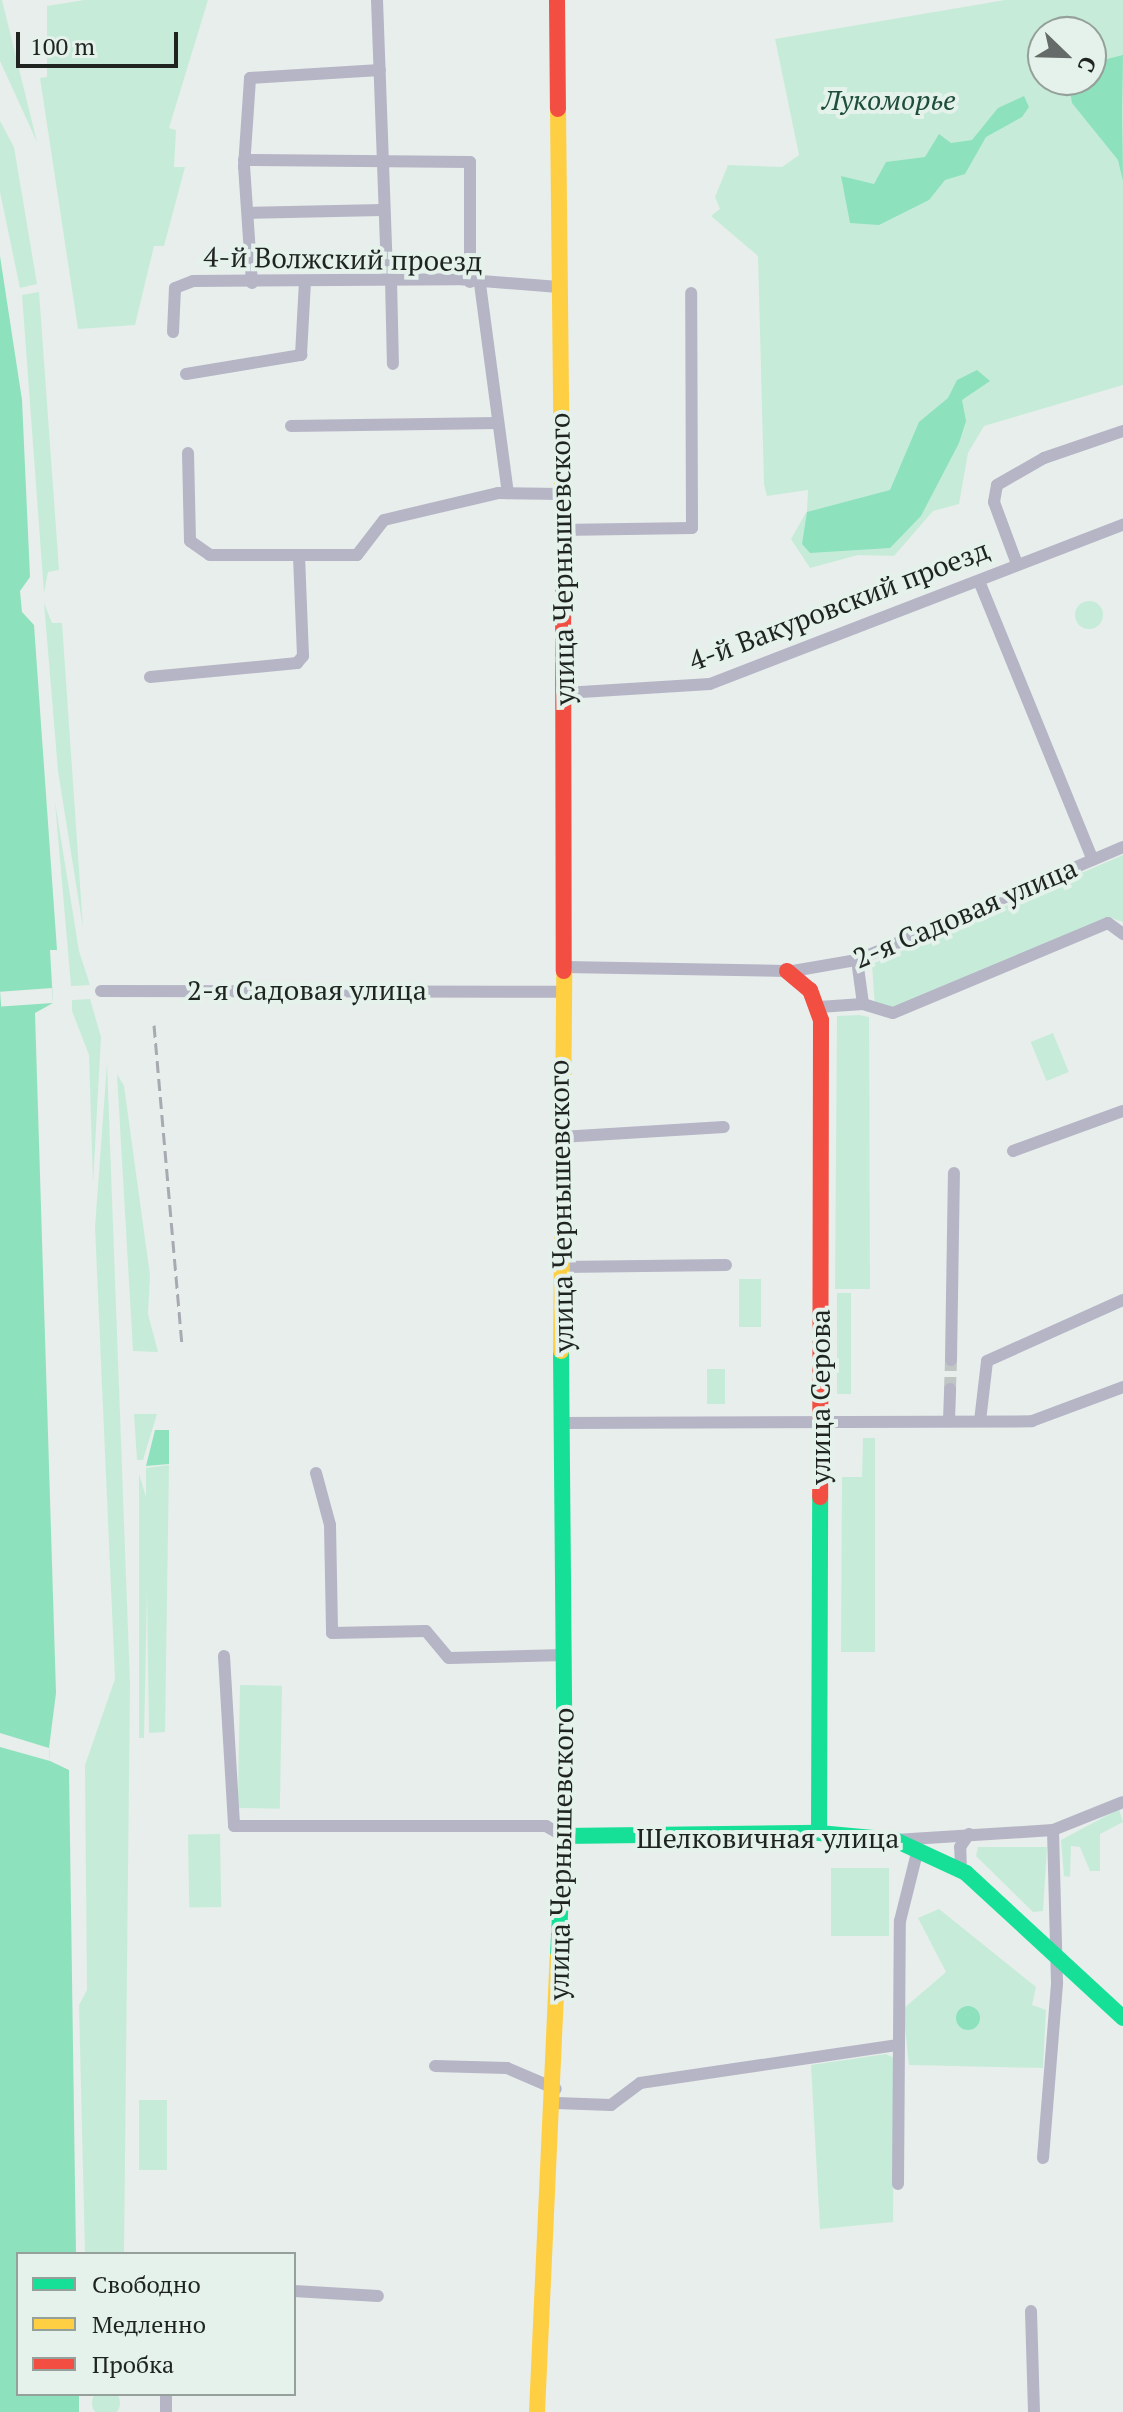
<!DOCTYPE html>
<html>
<head>
<meta charset="utf-8">
<style>
  body { margin:0 }
  #map { position:relative; width:1123px; height:2412px; overflow:hidden; background:#e8eeeb; font-family:"PT Serif",serif }
  div>[style] { position:absolute }
  .green>* { inset:0; background:#c6ecd9; transform-origin:0 0 }
  .round { border-radius:50% }
  .water>* { inset:0; background:#8ee1bd }
  .pier>* { inset:0; background:#e8eeeb; transform-origin:0 0 }
  .street-tunnel>* { height:12px; margin-top:-6px; transform-origin:0; background:repeating-linear-gradient(90deg,#c0c6c3 0 12px,transparent 0 18px) }
  .street>* { height:12px; margin:-6px; padding:0 6px; transform-origin:6px; border-radius:6px; background:#b5b5c6 }
  .fast>* { height:16px; margin:-8px; padding:0 8px; transform-origin:8px; border-radius:8px; background:#16e098 }
  .slow>* { height:16px; margin:-8px; padding:0 8px; transform-origin:8px; border-radius:8px; background:#ffcf43 }
  .jam>* { height:16px; margin:-8px; padding:0 8px; transform-origin:8px; border-radius:8px; background:#f24e42 }
  .rail>* { height:3px; margin-top:-1.5px; transform-origin:0; background:repeating-linear-gradient(90deg,#a8aab2 0 12px,transparent 0 18px) }
  span { translate:-50% -50%; white-space:nowrap; text-align:center; line-height:1.15; -webkit-text-stroke:8px #e4f2eb; paint-order:stroke }
  .park-label { font-size:28px; color:#1e4e3a; font-style:italic }
  .street-label { font-size:28px; color:#1f2421 }
  .legend { position:absolute; left:16px; top:2252px; width:280px; height:144px; box-sizing:border-box; background:#e4f2eb; border:2px solid #95a09a; margin:0; padding:10px 14px; list-style:none; font-size:24px; color:#1f2421 }
  .legend li { display:flex; align-items:center; gap:16px; height:40px }
  .legend b { width:40px; border:2px solid #95a09a }
  .north { position:absolute; left:1027px; top:16px; width:80px; height:80px; box-sizing:border-box; background:#e4f2eb; border:2px solid #95a09a; border-radius:50%; rotate:113deg; font-size:22px; font-weight:700; line-height:32px; text-align:center; color:#1f2421 }
  .north::after { content:''; display:block; margin:auto; width:28px; height:36px; background:#656b68; clip-path:polygon(50% 0,100% 100%,50% 72%,0 100%) }
  .scale { position:absolute; left:16px; top:32px; width:162px; height:36px; box-sizing:border-box; border:4px solid #1f2421; border-top:0; padding-left:10px; font-size:24px; line-height:28px; white-space:nowrap; color:#1f2421; -webkit-text-stroke:6px #e4f2eb; paint-order:stroke }
</style>
</head>
<body>
<div id="map">
  <div class="green">
    <i style="clip-path:polygon(0 0,2px 0,37px 142px,0 61px)"></i>
    <i style="clip-path:polygon(84px 0,208px 0,169px 128px,176px 130px,174px 167px,185px 167px,164px 246px,154px 246px,135px 325px,78px 329px,40px 78px,47px 77px,47px 6px)"></i>
    <i style="clip-path:polygon(evenodd,1005px 0,1123px 0,1123px 385px,984px 426px,968px 453px,959px 504px,933px 511px,894px 556px,858px 555px,810px 568px,791px 539px,807px 511px,808px 490px,767px 496px,764px 484px,758px 256px,711px 216px,720px 209px,715px 197px,728px 165px,782px 167px,799px 155px,775px 39px,1005px 0,1043px 32px,1091px 32px,1091px 80px,1043px 80px,1043px 32px)"></i>
    <i style="clip-path:polygon(0 121px,14px 147px,37px 284px,20px 288px,0 192px)"></i>
    <i style="clip-path:polygon(39px 292px,59px 570px,48px 572px,44px 593px,22px 295px)"></i>
    <i class="round" style="left:1075px;top:601px;width:28px;height:28px"></i>
    <i style="clip-path:polygon(44px 603px,52px 623px,62px 623px,83px 928px,58px 771px)"></i>
    <i style="clip-path:polygon(55px 802px,79px 951px,90px 985px,71px 986px)"></i>
    <i style="clip-path:polygon(1123px 855px,1123px 922px,1108px 917px,890px 1008px,875px 1007px,872px 964px)"></i>
    <i style="clip-path:polygon(90px 999px,101px 1037px,93px 1183px,89px 1055px,72px 1011px,72px 1000px)"></i>
    <i style="clip-path:polygon(859px 1015px,869px 1017px,870px 1289px,835px 1289px,837px 1016px)"></i>
    <i style="left:1053px;top:1033px;width:42px;height:24px;rotate:68deg"></i>
    <i style="clip-path:polygon(107px 1063px,130px 1684px,124px 2254px,85px 2254px,79px 2005px,87px 1990px,85px 1765px,115px 1679px,95px 1227px)"></i>
    <i style="clip-path:polygon(117px 1074px,124px 1086px,150px 1275px,148px 1314px,158px 1352px,133px 1351px)"></i>
    <i style="left:739px;top:1279px;width:22px;height:48px"></i>
    <i style="left:837px;top:1293px;width:14px;height:101px"></i>
    <i style="left:707px;top:1369px;width:18px;height:35px"></i>
    <i style="clip-path:polygon(134px 1414px,157px 1414px,143px 1460px,137px 1460px)"></i>
    <i style="clip-path:polygon(863px 1438px,875px 1438px,875px 1652px,841px 1652px,842px 1477px,862px 1477px)"></i>
    <i style="clip-path:polygon(169px 1465px,165px 1732px,149px 1733px,147px 1591px,144px 1738px,139px 1738px,139px 1474px,146px 1497px,146px 1468px)"></i>
    <i style="left:240px;top:1685px;width:42px;height:123px;rotate:1deg"></i>
    <i style="clip-path:polygon(1119px 1809px,1123px 1822px,1100px 1834px,1100px 1871px,1090px 1871px,1080px 1847px,1071px 1846px,1070px 1877px,1064px 1876px,1061px 1840px)"></i>
    <i style="left:220px;top:1834px;width:73px;height:32px;rotate:89deg"></i>
    <i style="clip-path:polygon(978px 1847px,1047px 1847px,1043px 1911px,1033px 1912px,976px 1856px)"></i>
    <i style="left:831px;top:1868px;width:58px;height:68px"></i>
    <i style="clip-path:polygon(939px 1909px,1036px 1987px,1032px 2005px,1046px 2010px,1043px 2068px,909px 2065px,903px 2009px,946px 1972px,918px 1918px)"></i>
    <i style="clip-path:polygon(886px 2054px,894px 2058px,893px 2222px,820px 2229px,811px 2065px)"></i>
    <i style="left:139px;top:2100px;width:28px;height:70px"></i>
    <i class="round" style="left:92px;top:2389px;width:28px;height:28px"></i>
  </div>
  <div class="water">
    <i style="clip-path:polygon(1123px 55px,1122px 112px,1123px 181px,1118px 160px,1072px 103px,1068px 80px,1091px 80px,1091px 63px)"></i>
    <i style="clip-path:polygon(1024px 96px,1029px 107px,1022px 117px,986px 137px,965px 174px,945px 180px,929px 200px,879px 225px,850px 223px,841px 176px,874px 184px,886px 162px,925px 157px,939px 134px,951px 143px,972px 140px,998px 108px)"></i>
    <i style="clip-path:polygon(0 256px,22px 400px,30px 577px,20px 591px,22px 612px,34px 625px,57px 950px,50px 950px,53px 1003px,35px 1013px,56px 1693px,49px 1748px,50px 1761px,69px 1770px,76px 2254px,18px 2254px,18px 2394px,79px 2394px,79px 2412px,0 2412px)"></i>
    <i style="clip-path:polygon(977px 370px,990px 381px,962px 400px,966px 421px,959px 443px,921px 516px,890px 548px,810px 553px,802px 544px,807px 512px,890px 490px,919px 422px,948px 398px,957px 380px)"></i>
    <i style="clip-path:polygon(155px 1430px,169px 1430px,169px 1464px,146px 1466px)"></i>
    <i class="round" style="left:956px;top:2006px;width:24px;height:24px"></i>
  </div>
  <div class="pier">
    <i style="left:52px;top:988px;width:15px;height:52px;rotate:86deg"></i>
    <i style="clip-path:polygon(0 1733px,49px 1748px,50px 1761px,0 1747px)"></i>
  </div>
  <div class="street-tunnel">
    <i style="left:950px;top:1389px;width:29px;rotate:-88deg"></i>
  </div>
  <div class="street">
    <i style="left:377px;top:0;width:279px;rotate:87.9deg"></i>
    <i style="left:244px;top:160px;width:226px;rotate:0.5deg"></i>
    <i style="left:470px;top:162px;width:120px;rotate:90deg"></i>
    <i style="left:248px;top:213px;width:134px;rotate:-1.3deg"></i>
    <i style="left:391px;top:279px;width:85px;rotate:88.7deg"></i>
    <i style="left:252px;top:283px;width:116px;rotate:-93.9deg"></i>
    <i style="left:244px;top:167px;width:89px;rotate:-86.1deg"></i>
    <i style="left:250px;top:78px;width:130px;rotate:-3.5deg"></i>
    <i style="left:480px;top:284px;width:211px;rotate:82.4deg"></i>
    <i style="left:173px;top:332px;width:44px;rotate:-87.4deg"></i>
    <i style="left:175px;top:288px;width:19px;rotate:-21deg"></i>
    <i style="left:193px;top:281px;width:264px;rotate:-0.4deg"></i>
    <i style="left:457px;top:279px;width:102px;rotate:4.5deg"></i>
    <i style="left:186px;top:374px;width:117px;rotate:-9.4deg"></i>
    <i style="left:301px;top:355px;width:74px;rotate:-86.9deg"></i>
    <i style="left:291px;top:426px;width:207px;rotate:-0.8deg"></i>
    <i style="left:188px;top:453px;width:88px;rotate:88.7deg"></i>
    <i style="left:190px;top:541px;width:24px;rotate:35deg"></i>
    <i style="left:210px;top:555px;width:147px"></i>
    <i style="left:357px;top:555px;width:44px;rotate:-52.4deg"></i>
    <i style="left:384px;top:520px;width:117px;rotate:-13.3deg"></i>
    <i style="left:498px;top:493px;width:63px;rotate:0.9deg"></i>
    <i style="left:561px;top:530px;width:131px;rotate:-0.9deg"></i>
    <i style="left:692px;top:528px;width:235px;rotate:-90.2deg"></i>
    <i style="left:1017px;top:564px;width:66px;rotate:-110.4deg"></i>
    <i style="left:994px;top:502px;width:17px;rotate:-80deg"></i>
    <i style="left:997px;top:485px;width:54px;rotate:-29.9deg"></i>
    <i style="left:1044px;top:458px;width:83px;rotate:-18.9deg"></i>
    <i style="left:979px;top:581px;width:301px;rotate:67.8deg"></i>
    <i style="left:150px;top:677px;width:148px;rotate:-5.4deg"></i>
    <i style="left:297px;top:663px;width:9px;rotate:-49deg"></i>
    <i style="left:303px;top:656px;width:101px;rotate:-92.3deg"></i>
    <i style="left:565px;top:693px;width:145px;rotate:-3.6deg"></i>
    <i style="left:710px;top:684px;width:443px;rotate:-21.1deg"></i>
    <i style="left:857px;top:960px;width:44px;rotate:82.2deg"></i>
    <i style="left:564px;top:967px;width:223px;rotate:1deg"></i>
    <i style="left:793px;top:971px;width:65px;rotate:-9.8deg"></i>
    <i style="left:857px;top:960px;width:289px;rotate:-23deg"></i>
    <i style="left:101px;top:991px;width:461px;rotate:0.1deg"></i>
    <i style="left:819px;top:1007px;width:44px;rotate:-3.9deg"></i>
    <i style="left:863px;top:1004px;width:31px;rotate:17deg"></i>
    <i style="left:893px;top:1013px;width:233px;rotate:-22.7deg"></i>
    <i style="left:1108px;top:923px;width:19px;rotate:36deg"></i>
    <i style="left:561px;top:1137px;width:163px;rotate:-3.5deg"></i>
    <i style="left:1013px;top:1151px;width:117px;rotate:-20deg"></i>
    <i style="left:562px;top:1267px;width:164px;rotate:-0.7deg"></i>
    <i style="left:951px;top:1360px;width:187px;rotate:-89.1deg"></i>
    <i style="left:949px;top:1421px;width:32px;rotate:-88deg"></i>
    <i style="left:980px;top:1421px;width:60px;rotate:-83.3deg"></i>
    <i style="left:987px;top:1361px;width:149px;rotate:-24.2deg"></i>
    <i style="left:564px;top:1423px;width:468px;rotate:-0.2deg"></i>
    <i style="left:1032px;top:1421px;width:97px;rotate:-20.5deg"></i>
    <i style="left:316px;top:1473px;width:54px;rotate:74.9deg"></i>
    <i style="left:330px;top:1525px;width:108px;rotate:88.9deg"></i>
    <i style="left:332px;top:1633px;width:94px;rotate:-1.2deg"></i>
    <i style="left:426px;top:1631px;width:35px;rotate:50deg"></i>
    <i style="left:449px;top:1658px;width:115px;rotate:-1.5deg"></i>
    <i style="left:224px;top:1656px;width:170px;rotate:86.6deg"></i>
    <i style="left:234px;top:1826px;width:312px"></i>
    <i style="left:546px;top:1826px;width:20px;rotate:30deg"></i>
    <i style="left:895px;top:1840px;width:158px;rotate:-3.6deg"></i>
    <i style="left:1053px;top:1830px;width:75px;rotate:-21.8deg"></i>
    <i style="left:961px;top:1870px;width:23px;rotate:-92deg"></i>
    <i style="left:960px;top:1847px;width:16px;rotate:-55deg"></i>
    <i style="left:435px;top:2066px;width:72px;rotate:1.6deg"></i>
    <i style="left:507px;top:2068px;width:53px;rotate:23.2deg"></i>
    <i style="left:556px;top:2103px;width:55px;rotate:2.1deg"></i>
    <i style="left:611px;top:2105px;width:36px;rotate:-37deg"></i>
    <i style="left:640px;top:2083px;width:261px;rotate:-8.4deg"></i>
    <i style="left:1043px;top:2158px;width:176px;rotate:-85.4deg"></i>
    <i style="left:1057px;top:1983px;width:153px;rotate:-91.5deg"></i>
    <i style="left:898px;top:2184px;width:263px;rotate:-89.6deg"></i>
    <i style="left:900px;top:1921px;width:74px;rotate:-76deg"></i>
    <i style="left:294px;top:2291px;width:84px;rotate:3.4deg"></i>
    <i style="left:1031px;top:2311px;width:101px;rotate:88.3deg"></i>
    <i style="left:166px;top:2412px;width:18px;rotate:-90deg"></i>
  </div>
  <div class="fast">
    <i style="left:819px;top:1833px;width:336px;rotate:-89.8deg"></i>
    <i style="left:563px;top:1836px;width:256px;rotate:-0.7deg"></i>
    <i style="left:819px;top:1833px;width:76px;rotate:5.3deg"></i>
    <i style="left:895px;top:1840px;width:78px;rotate:24.9deg"></i>
    <i style="left:966px;top:1873px;width:214px;rotate:42.7deg"></i>
    <i style="left:558px;top:1957px;width:147px;rotate:-87.3deg"></i>
    <i style="left:565px;top:1810px;width:459px;rotate:-90.5deg"></i>
  </div>
  <div class="slow">
    <i style="left:558px;top:109px;width:446px;rotate:89.4deg"></i>
    <i style="left:561px;top:1351px;width:380px;rotate:-89.5deg"></i>
    <i style="left:537px;top:2412px;width:455px;rotate:-87.4deg"></i>
  </div>
  <div class="jam">
    <i style="left:557px;top:0;width:109px;rotate:89.5deg"></i>
    <i style="left:563px;top:555px;width:416px;rotate:89.9deg"></i>
    <i style="left:787px;top:971px;width:30px;rotate:40deg"></i>
    <i style="left:810px;top:990px;width:32px;rotate:70deg"></i>
    <i style="left:821px;top:1020px;width:477px;rotate:90.1deg"></i>
  </div>
  <div class="rail">
    <i style="left:154px;top:1025px;width:319px;rotate:85deg"></i>
  </div>
  <div class="park-label">
    <span style="left:889px;top:100px">Лукоморье</span>
  </div>
  <div class="street-label">
    <span style="left:343px;top:259px;rotate:1deg">4-й Волжский проезд</span>
    <span style="left:562px;top:559px;rotate:-91deg">улица Чернышевского</span>
    <span style="left:839px;top:605px;rotate:-21deg">4-й Вакуровский проезд</span>
    <span style="left:965px;top:913px;rotate:-23deg">2-я Садовая улица</span>
    <span style="left:307px;top:990px">2-я Садовая улица</span>
    <span style="left:561px;top:1206px;rotate:-91deg">улица Чернышевского</span>
    <span style="left:820px;top:1397px;rotate:-90deg">улица Серова</span>
    <span style="left:768px;top:1838px">Шелковичная улица</span>
    <span style="left:561px;top:1854px;rotate:-89deg">улица Чернышевского</span>
  </div>
  <ul class="legend">
  <li><b style="height:10px;background:#16e098"></b>Свободно</li>
  <li><b style="height:10px;background:#ffcf43"></b>Медленно</li>
  <li><b style="height:10px;background:#f24e42"></b>Пробка</li>
  </ul>
  <div class="north">С</div>
  <div class="scale">100 m</div>
</div>
</body>
</html>
